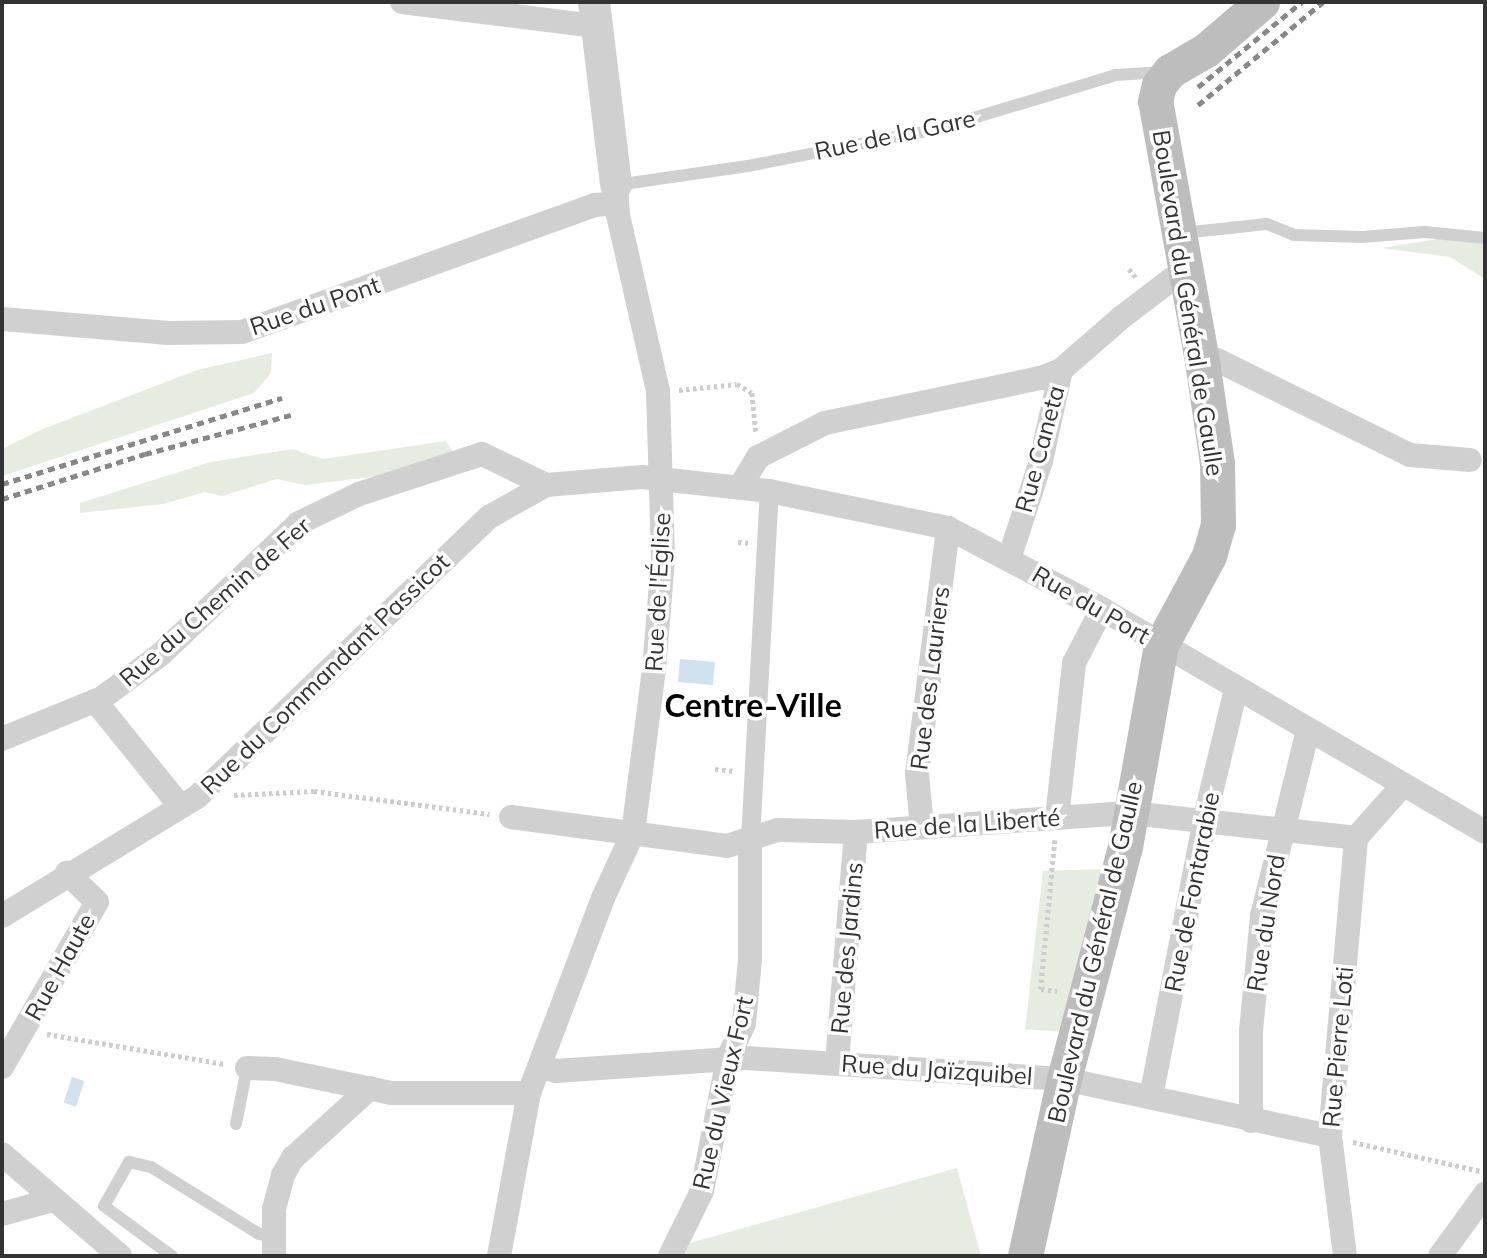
<!DOCTYPE html>
<html>
<head>
<meta charset="utf-8">
<style>
  body { margin:0 }
  #map { position:relative; width:1487px; height:1258px; overflow:hidden; background:#fff; font-family:Mulish,sans-serif }
  div>[style] { position:absolute }
  .green>* { inset:0; background:#e6ecdf }
  .water>* { inset:0; background:#cfe2ee; transform-origin:0 0 }
  .path>* { height:4.5px; margin-top:-2.25px; transform-origin:0; background:repeating-linear-gradient(90deg,#cdcdcd 0 3.5px,transparent 0 7px) }
  .service>* { height:12px; margin:-6px; padding:0 6px; transform-origin:6px; border-radius:6px; background:#d0d0d0 }
  .pedestrian>* { height:19px; margin:-9.5px; padding:0 9.5px; transform-origin:9.5px; border-radius:9.5px; background:#d0d0d0 }
  .minor>* { height:24px; margin:-12px; padding:0 12px; transform-origin:12px; border-radius:12px; background:#d0d0d0 }
  .tertiary>* { height:32px; margin:-16px; padding:0 16px; transform-origin:16px; border-radius:16px; background:#d0d0d0 }
  .secondary>* { height:35px; margin:-17.5px; padding:0 17.5px; transform-origin:17.5px; border-radius:17.5px; background:#bdbdbd }
  .rail>* { height:5px; margin-top:-2.5px; transform-origin:0; background:repeating-linear-gradient(90deg,#888 0 7px,transparent 0 12px) }
  span { translate:-50% -50%; white-space:nowrap; text-align:center; line-height:1.15; -webkit-text-stroke:7px #fff; paint-order:stroke }
  .street-label { font-size:24px; color:#333 }
  .district-label { font-size:32px; color:#000; font-weight:700 }
  .frame { position:absolute; inset:0; border:4px solid #333; pointer-events:none }
</style>
</head>
<body>
<div id="map">
  <div class="green">
    <i style="clip-path:polygon(1438px 239px,1485px 244px,1485px 279px,1450px 257px,1381px 248px)"></i>
    <i style="clip-path:polygon(272px 353px,271px 373px,254px 393px,2px 476px,2px 449px,43px 429px,197px 370px)"></i>
    <i style="clip-path:polygon(446px 441px,453px 452px,387px 475px,305px 485px,277px 479px,222px 496px,205px 492px,163px 504px,80px 513px,80px 503px,211px 462px,292px 449px,323px 459px)"></i>
    <i style="clip-path:polygon(1103px 869px,1064px 1032px,1025px 1029px,1043px 871px)"></i>
    <i style="clip-path:polygon(957px 1168px,981px 1256px,683px 1256px,690px 1243px)"></i>
  </div>
  <div class="water">
    <i style="left:680px;top:659px;width:35px;height:23px;rotate:5deg"></i>
    <i style="left:72px;top:1077px;width:13px;height:27px;rotate:18deg"></i>
  </div>
  <div class="path">
    <i style="left:1129px;top:269px;width:13px;rotate:51deg"></i>
    <i style="left:679px;top:390px;width:58px;rotate:-5.9deg"></i>
    <i style="left:737px;top:384px;width:17px;rotate:31deg"></i>
    <i style="left:752px;top:393px;width:39px;rotate:84deg"></i>
    <i style="left:738px;top:542px;width:10px;rotate:6deg"></i>
    <i style="left:715px;top:769px;width:19px;rotate:6deg"></i>
    <i style="left:234px;top:795px;width:80px;rotate:-2.9deg"></i>
    <i style="left:314px;top:791px;width:177px;rotate:7.5deg"></i>
    <i style="left:1055px;top:840px;width:150px;rotate:95.4deg"></i>
    <i style="left:1041px;top:989px;width:16px;rotate:7deg"></i>
    <i style="left:47px;top:1034px;width:180px;rotate:9.6deg"></i>
    <i style="left:1353px;top:1142px;width:131px;rotate:12.8deg"></i>
  </div>
  <div class="service">
    <i style="left:617px;top:185px;width:132px;rotate:-8.3deg"></i>
    <i style="left:748px;top:166px;width:193px;rotate:-11.1deg"></i>
    <i style="left:937px;top:129px;width:187px;rotate:-16.8deg"></i>
    <i style="left:1116px;top:75px;width:47px;rotate:-3.7deg"></i>
    <i style="left:1183px;top:233px;width:84px;rotate:-6.1deg"></i>
    <i style="left:1267px;top:224px;width:29px;rotate:22deg"></i>
    <i style="left:1294px;top:235px;width:68px;rotate:1.7deg"></i>
    <i style="left:1362px;top:237px;width:63px;rotate:-4.5deg"></i>
    <i style="left:1425px;top:232px;width:60px;rotate:5.7deg"></i>
    <i style="left:236px;top:1124px;width:57px;rotate:-78.9deg"></i>
    <i style="left:172px;top:1256px;width:84px;rotate:-143.7deg"></i>
    <i style="left:104px;top:1206px;width:51px;rotate:-60.4deg"></i>
    <i style="left:129px;top:1162px;width:23px;rotate:13deg"></i>
    <i style="left:151px;top:1167px;width:127px;rotate:31.8deg"></i>
    <i style="left:259px;top:1234px;width:12px;rotate:9deg"></i>
  </div>
  <div class="pedestrian">
    <i style="left:750px;top:839px;width:349px;rotate:-86.9deg"></i>
  </div>
  <div class="minor">
    <i style="left:402px;top:2px;width:195px;rotate:7.1deg"></i>
    <i style="left:2px;top:319px;width:167px;rotate:4.8deg"></i>
    <i style="left:168px;top:333px;width:74px;rotate:-0.8deg"></i>
    <i style="left:242px;top:332px;width:375px;rotate:-19.8deg"></i>
    <i style="left:595px;top:205px;width:22px;rotate:-5deg"></i>
    <i style="left:1202px;top:361px;width:15px;rotate:-4deg"></i>
    <i style="left:1217px;top:360px;width:215px;rotate:26.2deg"></i>
    <i style="left:1410px;top:455px;width:60px;rotate:4.8deg"></i>
    <i style="left:740px;top:487px;width:35px;rotate:-59deg"></i>
    <i style="left:758px;top:457px;width:75px;rotate:-26.9deg"></i>
    <i style="left:825px;top:423px;width:221px;rotate:-11.8deg"></i>
    <i style="left:1041px;top:378px;width:22px;rotate:-22deg"></i>
    <i style="left:1009px;top:559px;width:103px;rotate:-71.9deg"></i>
    <i style="left:1041px;top:461px;width:93px;rotate:-77.6deg"></i>
    <i style="left:1061px;top:370px;width:81px;rotate:-41deg"></i>
    <i style="left:1122px;top:317px;width:63px;rotate:-37.2deg"></i>
    <i style="left:1172px;top:279px;width:16px;rotate:-15deg"></i>
    <i style="left:96px;top:702px;width:135px;rotate:51deg"></i>
    <i style="left:2px;top:739px;width:108px;rotate:-22.3deg"></i>
    <i style="left:102px;top:698px;width:74px;rotate:-36.7deg"></i>
    <i style="left:161px;top:654px;width:190px;rotate:-43.5deg"></i>
    <i style="left:299px;top:523px;width:67px;rotate:-25.8deg"></i>
    <i style="left:359px;top:494px;width:129px;rotate:-18deg"></i>
    <i style="left:482px;top:454px;width:71px;rotate:25.8deg"></i>
    <i style="left:511px;top:817px;width:218px;rotate:7.6deg"></i>
    <i style="left:727px;top:846px;width:53px;rotate:-17.4deg"></i>
    <i style="left:778px;top:830px;width:78px;rotate:1.5deg"></i>
    <i style="left:856px;top:832px;width:276px;rotate:-4deg"></i>
    <i style="left:1131px;top:813px;width:226px;rotate:6.3deg"></i>
    <i style="left:1057px;top:818px;width:156px;rotate:-83.7deg"></i>
    <i style="left:1074px;top:663px;width:61px;rotate:-62.6deg"></i>
    <i style="left:922px;top:827px;width:53px;rotate:-95.4deg"></i>
    <i style="left:917px;top:774px;width:248px;rotate:-82.8deg"></i>
    <i style="left:1356px;top:838px;width:71px;rotate:-48.4deg"></i>
    <i style="left:2px;top:916px;width:228px;rotate:-31.4deg"></i>
    <i style="left:197px;top:797px;width:405px;rotate:-43.8deg"></i>
    <i style="left:489px;top:517px;width:65px;rotate:-29.3deg"></i>
    <i style="left:546px;top:485px;width:96px;rotate:-4.8deg"></i>
    <i style="left:642px;top:477px;width:128px;rotate:6.3deg"></i>
    <i style="left:769px;top:491px;width:183px;rotate:11.7deg"></i>
    <i style="left:948px;top:528px;width:174px;rotate:27.7deg"></i>
    <i style="left:1102px;top:609px;width:443px;rotate:30.2deg"></i>
    <i style="left:837px;top:1063px;width:232px;rotate:-85.3deg"></i>
    <i style="left:2px;top:1067px;width:190px;rotate:-60.1deg"></i>
    <i style="left:97px;top:902px;width:42px;rotate:-136deg"></i>
    <i style="left:540px;top:1067px;width:16px;rotate:14deg"></i>
    <i style="left:556px;top:1071px;width:190px;rotate:-3.9deg"></i>
    <i style="left:746px;top:1058px;width:319px;rotate:3.8deg"></i>
    <i style="left:1064px;top:1079px;width:272px;rotate:12.1deg"></i>
    <i style="left:247px;top:1068px;width:28px;rotate:2deg"></i>
    <i style="left:275px;top:1069px;width:119px;rotate:11.6deg"></i>
    <i style="left:392px;top:1093px;width:137px"></i>
    <i style="left:1151px;top:1097px;width:284px;rotate:-79deg"></i>
    <i style="left:1205px;top:818px;width:133px;rotate:-76.5deg"></i>
    <i style="left:1251px;top:1121px;width:90px;rotate:-90deg"></i>
    <i style="left:1251px;top:1031px;width:116px;rotate:-84.5deg"></i>
    <i style="left:1262px;top:916px;width:192px;rotate:-76.1deg"></i>
    <i style="left:2px;top:1154px;width:156px;rotate:40.8deg"></i>
    <i style="left:2px;top:1214px;width:53px;rotate:-15.4deg"></i>
    <i style="left:274px;top:1256px;width:47px;rotate:-90deg"></i>
    <i style="left:274px;top:1209px;width:35px;rotate:-75deg"></i>
    <i style="left:283px;top:1175px;width:20px;rotate:-60deg"></i>
    <i style="left:293px;top:1158px;width:104px;rotate:-42.3deg"></i>
    <i style="left:499px;top:1256px;width:166px;rotate:-79.6deg"></i>
    <i style="left:529px;top:1093px;width:209px;rotate:-69.2deg"></i>
    <i style="left:603px;top:898px;width:72px;rotate:-65.2deg"></i>
    <i style="left:633px;top:833px;width:165px;rotate:-82.7deg"></i>
    <i style="left:654px;top:669px;width:110px;rotate:-85.3deg"></i>
    <i style="left:663px;top:559px;width:168px;rotate:-91.7deg"></i>
    <i style="left:658px;top:391px;width:180px;rotate:-102.8deg"></i>
    <i style="left:618px;top:215px;width:30px;rotate:-94deg"></i>
    <i style="left:670px;top:1256px;width:72px;rotate:-63.8deg"></i>
    <i style="left:702px;top:1191px;width:136px;rotate:-78.9deg"></i>
    <i style="left:728px;top:1058px;width:38px;rotate:-65deg"></i>
    <i style="left:744px;top:1023px;width:64px;rotate:-84.6deg"></i>
    <i style="left:750px;top:959px;width:120px;rotate:-90deg"></i>
    <i style="left:1345px;top:1256px;width:121px;rotate:-97.1deg"></i>
    <i style="left:1330px;top:1136px;width:299px;rotate:-85deg"></i>
    <i style="left:1440px;top:1256px;width:77px;rotate:-54deg"></i>
  </div>
  <div class="tertiary">
    <i style="left:594px;top:2px;width:184px;rotate:83.1deg"></i>
  </div>
  <div class="secondary">
    <i style="left:1025px;top:1256px;width:181px;rotate:-77.6deg"></i>
    <i style="left:1064px;top:1079px;width:240px;rotate:-75.3deg"></i>
    <i style="left:1125px;top:847px;width:205px;rotate:-79.9deg"></i>
    <i style="left:1161px;top:645px;width:101px;rotate:-61.7deg"></i>
    <i style="left:1209px;top:556px;width:32px;rotate:-74deg"></i>
    <i style="left:1218px;top:525px;width:62px;rotate:-90.9deg"></i>
    <i style="left:1217px;top:463px;width:103px;rotate:-98.4deg"></i>
    <i style="left:1202px;top:361px;width:264px;rotate:-100.2deg"></i>
    <i style="left:1155px;top:101px;width:16px;rotate:-76deg"></i>
    <i style="left:1159px;top:85px;width:18px;rotate:-52deg"></i>
    <i style="left:1170px;top:71px;width:42px;rotate:-30.3deg"></i>
    <i style="left:1206px;top:50px;width:74px;rotate:-40.6deg"></i>
  </div>
  <div class="rail">
    <i style="left:1198px;top:87px;width:134px;rotate:-39.3deg"></i>
    <i style="left:1198px;top:105px;width:162px;rotate:-39.5deg"></i>
    <i style="left:2px;top:484px;width:293px;rotate:-17.1deg"></i>
    <i style="left:2px;top:499px;width:150px;rotate:-17.5deg"></i>
    <i style="left:145px;top:454px;width:151px;rotate:-15deg"></i>
  </div>
  <div class="street-label">
    <span style="left:895px;top:135px;rotate:-12deg">Rue de la Gare</span>
    <span style="left:1188px;top:303px;rotate:81deg">Boulevard du Général de Gaulle</span>
    <span style="left:315px;top:306px;rotate:-19deg">Rue du Pont</span>
    <span style="left:1040px;top:449px;rotate:-75deg">Rue Caneta</span>
    <span style="left:658px;top:592px;rotate:-87deg">Rue de l'Église</span>
    <span style="left:215px;top:602px;rotate:-41deg">Rue du Chemin de Fer</span>
    <span style="left:1091px;top:605px;rotate:30deg">Rue du Port</span>
    <span style="left:325px;top:674px;rotate:-44deg">Rue du Commandant Passicot</span>
    <span style="left:930px;top:678px;rotate:-83deg">Rue des Lauriers</span>
    <span style="left:967px;top:824px;rotate:-4deg">Rue de la Liberté</span>
    <span style="left:1192px;top:892px;rotate:-79deg">Rue de Fontarabie</span>
    <span style="left:1266px;top:923px;rotate:-81deg">Rue du Nord</span>
    <span style="left:847px;top:948px;rotate:-85deg">Rue des Jardins</span>
    <span style="left:1095px;top:952px;rotate:-77deg">Boulevard du Général de Gaulle</span>
    <span style="left:60px;top:967px;rotate:-61deg">Rue Haute</span>
    <span style="left:1338px;top:1047px;rotate:-85deg">Rue Pierre Loti</span>
    <span style="left:937px;top:1070px;rotate:4deg">Rue du Jaïzquibel</span>
    <span style="left:723px;top:1093px;rotate:-77deg">Rue du Vieux Fort</span>
  </div>
  <div class="district-label">
    <span style="left:753px;top:705px">Centre-Ville</span>
  </div>
  <div class="frame"></div>
</div>
</body>
</html>
